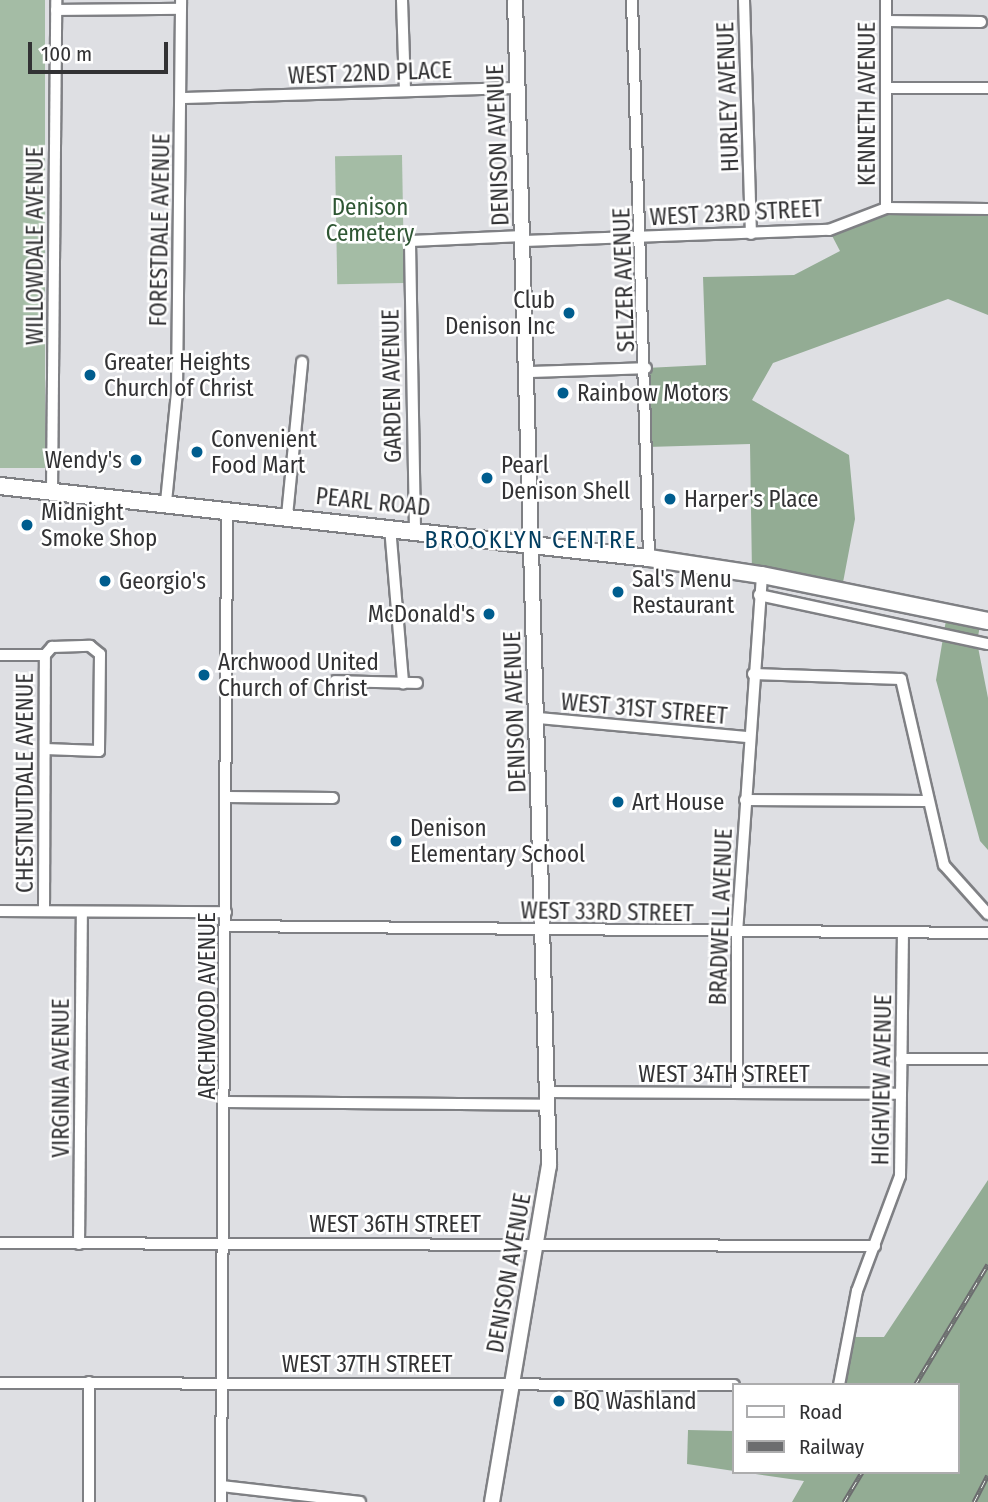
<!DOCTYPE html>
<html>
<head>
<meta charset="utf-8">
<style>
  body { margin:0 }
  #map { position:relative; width:988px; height:1502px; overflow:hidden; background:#dedfe3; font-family:"Fira Sans Condensed",sans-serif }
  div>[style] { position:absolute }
  .green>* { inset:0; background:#a4bca5; transform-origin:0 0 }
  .forest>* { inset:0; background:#93ac94 }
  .roads { filter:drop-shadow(2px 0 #7f8084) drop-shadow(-2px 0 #7f8084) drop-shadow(0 2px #7f8084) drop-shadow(0 -2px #7f8084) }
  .street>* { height:10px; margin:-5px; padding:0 5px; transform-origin:5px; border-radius:5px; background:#fff }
  .secondary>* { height:14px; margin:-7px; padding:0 7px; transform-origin:7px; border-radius:7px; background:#fff }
  .primary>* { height:16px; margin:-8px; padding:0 8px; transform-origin:8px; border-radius:8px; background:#fff }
  .rail>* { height:5px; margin-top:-2.5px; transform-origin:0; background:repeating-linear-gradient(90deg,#fff 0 8px,#6c6d6f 0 16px); box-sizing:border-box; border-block:2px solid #6c6d6f }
  .dots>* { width:19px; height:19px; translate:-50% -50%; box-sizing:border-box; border:4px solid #fff; border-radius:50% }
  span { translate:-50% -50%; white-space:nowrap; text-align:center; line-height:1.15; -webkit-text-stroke:5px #fff; paint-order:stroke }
  .street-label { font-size:23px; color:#323234 }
  .park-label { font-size:23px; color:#2e5633 }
  .poi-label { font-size:23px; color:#323234 }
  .right { translate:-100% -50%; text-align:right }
  .left { translate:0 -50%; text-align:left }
  .neighbourhood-label { font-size:24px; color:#033e60; letter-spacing:2px }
  .legend { position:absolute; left:732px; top:1383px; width:228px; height:91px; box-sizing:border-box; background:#fff; border:2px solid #adadae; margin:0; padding:9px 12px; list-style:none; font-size:21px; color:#323234 }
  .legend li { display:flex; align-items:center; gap:14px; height:35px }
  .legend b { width:35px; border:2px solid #adadae }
  .scale { position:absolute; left:28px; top:42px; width:140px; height:32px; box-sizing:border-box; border:4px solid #323234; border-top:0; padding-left:9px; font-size:21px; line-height:24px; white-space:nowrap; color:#323234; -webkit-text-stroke:5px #fff; paint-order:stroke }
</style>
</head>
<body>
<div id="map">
  <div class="green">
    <i style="left:0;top:0;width:45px;height:468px"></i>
    <i style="left:402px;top:155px;width:128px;height:67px;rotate:89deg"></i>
  </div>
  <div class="forest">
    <i style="clip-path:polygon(886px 208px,988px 209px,988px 315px,948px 299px,773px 363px,752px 400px,849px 455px,855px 519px,841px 593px,752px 573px,750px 444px,647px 447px,646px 368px,706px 365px,703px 277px,794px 275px,840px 251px,829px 230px)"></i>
    <i style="clip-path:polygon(947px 614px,981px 620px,977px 642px,988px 698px,988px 850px,980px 841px,936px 680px)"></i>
    <i style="clip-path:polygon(988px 1180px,988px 1502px,792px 1502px,804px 1481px,742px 1472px,958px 1472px,958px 1385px,839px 1385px,848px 1337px,884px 1337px)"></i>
    <i style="clip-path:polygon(688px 1430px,734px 1431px,734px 1471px,687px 1464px)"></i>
  </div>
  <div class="roads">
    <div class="street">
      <i style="left:402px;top:0;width:91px;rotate:88.1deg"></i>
      <i style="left:632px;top:0;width:558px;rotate:88.25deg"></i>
      <i style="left:744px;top:0;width:234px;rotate:88.3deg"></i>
      <i style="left:886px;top:0;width:208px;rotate:90deg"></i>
      <i style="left:56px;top:10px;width:125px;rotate:-0.5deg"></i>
      <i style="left:886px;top:21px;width:95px;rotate:0.6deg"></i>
      <i style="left:887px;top:88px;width:101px"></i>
      <i style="left:181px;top:98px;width:337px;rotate:-1.7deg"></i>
      <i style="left:524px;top:241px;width:305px;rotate:-2.1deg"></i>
      <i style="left:829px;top:230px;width:61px;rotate:-21.1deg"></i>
      <i style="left:886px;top:208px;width:102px;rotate:0.6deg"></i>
      <i style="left:528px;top:372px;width:118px;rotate:-1.9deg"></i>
      <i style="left:52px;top:492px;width:492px;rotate:-89.5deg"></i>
      <i style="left:166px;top:502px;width:112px;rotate:-84.3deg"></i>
      <i style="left:177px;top:391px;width:391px;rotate:-89.4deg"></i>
      <i style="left:287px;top:516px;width:155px;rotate:-84.4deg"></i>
      <i style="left:390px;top:527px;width:157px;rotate:85.2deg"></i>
      <i style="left:415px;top:529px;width:288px;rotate:-91deg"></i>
      <i style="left:410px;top:241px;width:114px;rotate:-2.5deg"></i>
      <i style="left:759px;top:595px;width:234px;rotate:12.1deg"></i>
      <i style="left:0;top:655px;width:45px"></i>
      <i style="left:45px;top:655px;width:11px;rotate:-49deg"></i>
      <i style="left:52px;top:647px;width:38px;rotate:-2deg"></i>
      <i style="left:90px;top:646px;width:13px;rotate:39deg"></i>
      <i style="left:100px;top:654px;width:97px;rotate:90.6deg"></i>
      <i style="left:99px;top:751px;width:54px;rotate:-177.9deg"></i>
      <i style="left:753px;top:674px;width:148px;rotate:1.9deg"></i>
      <i style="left:901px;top:679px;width:191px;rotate:77deg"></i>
      <i style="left:944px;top:865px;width:66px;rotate:48.1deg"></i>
      <i style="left:335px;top:681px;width:82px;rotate:1.4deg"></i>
      <i style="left:538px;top:718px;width:210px;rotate:5.2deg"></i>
      <i style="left:227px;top:797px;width:106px;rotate:0.5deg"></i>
      <i style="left:745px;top:800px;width:182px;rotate:0.3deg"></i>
      <i style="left:0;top:911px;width:226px;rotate:0.3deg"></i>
      <i style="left:44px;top:911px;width:256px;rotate:-89.8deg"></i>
      <i style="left:226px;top:926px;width:762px;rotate:0.53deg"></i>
      <i style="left:901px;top:1059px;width:87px"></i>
      <i style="left:547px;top:1092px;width:354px;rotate:0.3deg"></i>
      <i style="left:737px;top:1093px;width:160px;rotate:-90deg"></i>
      <i style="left:737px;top:933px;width:359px;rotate:-86deg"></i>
      <i style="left:226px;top:1102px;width:321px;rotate:0.5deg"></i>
      <i style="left:0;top:1243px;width:875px;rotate:0.2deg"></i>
      <i style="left:79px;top:1244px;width:332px;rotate:-89.5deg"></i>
      <i style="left:0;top:1383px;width:734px;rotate:0.16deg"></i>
      <i style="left:839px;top:1385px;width:96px;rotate:-79.2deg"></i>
      <i style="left:857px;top:1291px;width:123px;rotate:-69.5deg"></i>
      <i style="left:900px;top:1176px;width:242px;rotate:-89.3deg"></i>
      <i style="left:222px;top:1486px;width:139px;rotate:6.6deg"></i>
      <i style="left:89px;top:1502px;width:120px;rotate:-90deg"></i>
      <i style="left:221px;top:1502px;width:993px;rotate:-89.65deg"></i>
    </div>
    <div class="secondary">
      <i style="left:492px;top:1502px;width:341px;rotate:-80.4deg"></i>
      <i style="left:549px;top:1166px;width:1166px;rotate:-91.67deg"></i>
    </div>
    <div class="primary">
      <i style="left:0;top:486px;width:653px;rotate:6.33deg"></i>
      <i style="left:649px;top:558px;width:114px;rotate:8.6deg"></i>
      <i style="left:762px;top:575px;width:231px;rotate:11.5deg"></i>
    </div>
  </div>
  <div class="rail">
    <i style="left:915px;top:1385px;width:141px;rotate:-58.9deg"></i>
    <i style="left:844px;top:1502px;width:35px;rotate:-59deg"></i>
    <i style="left:974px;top:1502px;width:30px;rotate:-63deg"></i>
  </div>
  <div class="dots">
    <i style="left:569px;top:313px;background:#005d8e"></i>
    <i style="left:90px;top:375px;background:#005d8e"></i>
    <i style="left:563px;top:393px;background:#005d8e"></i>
    <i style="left:197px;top:452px;background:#005d8e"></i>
    <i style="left:136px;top:460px;background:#005d8e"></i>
    <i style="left:487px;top:478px;background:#005d8e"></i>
    <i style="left:670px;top:499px;background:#005d8e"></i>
    <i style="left:27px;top:525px;background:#005d8e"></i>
    <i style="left:105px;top:581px;background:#005d8e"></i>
    <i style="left:618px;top:592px;background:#005d8e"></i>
    <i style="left:489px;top:614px;background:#005d8e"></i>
    <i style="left:204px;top:675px;background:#005d8e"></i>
    <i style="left:618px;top:802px;background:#005d8e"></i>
    <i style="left:396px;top:841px;background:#005d8e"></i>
    <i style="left:559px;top:1401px;background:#005d8e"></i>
  </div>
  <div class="street-label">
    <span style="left:370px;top:73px;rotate:-2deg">WEST 22ND PLACE</span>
    <span style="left:728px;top:97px;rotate:-92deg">HURLEY AVENUE</span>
    <span style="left:867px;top:104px;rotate:-90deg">KENNETH AVENUE</span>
    <span style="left:498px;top:145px;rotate:-92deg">DENISON AVENUE</span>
    <span style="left:736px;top:213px;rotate:-3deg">WEST 23RD STREET</span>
    <span style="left:160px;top:230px;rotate:-89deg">FORESTDALE AVENUE</span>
    <span style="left:35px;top:246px;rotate:-90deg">WILLOWDALE AVENUE</span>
    <span style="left:624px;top:280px;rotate:-92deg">SELZER AVENUE</span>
    <span style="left:392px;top:386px;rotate:-91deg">GARDEN AVENUE</span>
    <span style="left:373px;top:502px;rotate:6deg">PEARL ROAD</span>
    <span style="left:644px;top:709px;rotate:5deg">WEST 31ST STREET</span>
    <span style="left:515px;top:712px;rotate:-92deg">DENISON AVENUE</span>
    <span style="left:25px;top:783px;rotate:-90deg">CHESTNUTDALE AVENUE</span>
    <span style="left:607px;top:912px;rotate:1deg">WEST 33RD STREET</span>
    <span style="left:721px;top:917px;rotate:-88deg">BRADWELL AVENUE</span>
    <span style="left:207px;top:1006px;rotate:-90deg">ARCHWOOD AVENUE</span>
    <span style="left:724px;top:1074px">WEST 34TH STREET</span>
    <span style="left:61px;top:1078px;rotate:-90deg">VIRGINIA AVENUE</span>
    <span style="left:882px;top:1080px;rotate:-89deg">HIGHVIEW AVENUE</span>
    <span style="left:395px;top:1224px">WEST 36TH STREET</span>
    <span style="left:509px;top:1273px;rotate:-80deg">DENISON AVENUE</span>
    <span style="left:367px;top:1364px">WEST 37TH STREET</span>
  </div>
  <div class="park-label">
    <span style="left:370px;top:220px">Denison<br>Cemetery</span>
  </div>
  <div class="poi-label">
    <span class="right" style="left:555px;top:313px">Club<br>Denison Inc</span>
    <span class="left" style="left:104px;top:375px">Greater Heights<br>Church of Christ</span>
    <span class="left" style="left:577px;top:393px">Rainbow Motors</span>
    <span class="left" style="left:211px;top:452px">Convenient<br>Food Mart</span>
    <span class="right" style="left:122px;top:460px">Wendy's</span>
    <span class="left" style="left:501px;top:478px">Pearl<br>Denison Shell</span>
    <span class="left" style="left:684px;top:499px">Harper's Place</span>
    <span class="left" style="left:41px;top:525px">Midnight<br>Smoke Shop</span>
    <span class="left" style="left:632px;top:592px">Sal's Menu<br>Restaurant</span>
    <span class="left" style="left:119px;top:581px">Georgio's</span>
    <span class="right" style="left:475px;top:614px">McDonald's</span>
    <span class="left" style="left:218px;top:675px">Archwood United<br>Church of Christ</span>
    <span class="left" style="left:632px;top:802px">Art House</span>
    <span class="left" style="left:410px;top:841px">Denison<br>Elementary School</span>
    <span class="left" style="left:573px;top:1401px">BQ Washland</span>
  </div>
  <div class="neighbourhood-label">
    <span style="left:531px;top:541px">BROOKLYN CENTRE</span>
  </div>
  <ul class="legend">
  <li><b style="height:9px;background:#fff"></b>Road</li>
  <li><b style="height:9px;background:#6c6d6f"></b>Railway</li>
  </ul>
  <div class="scale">100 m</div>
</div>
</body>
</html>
